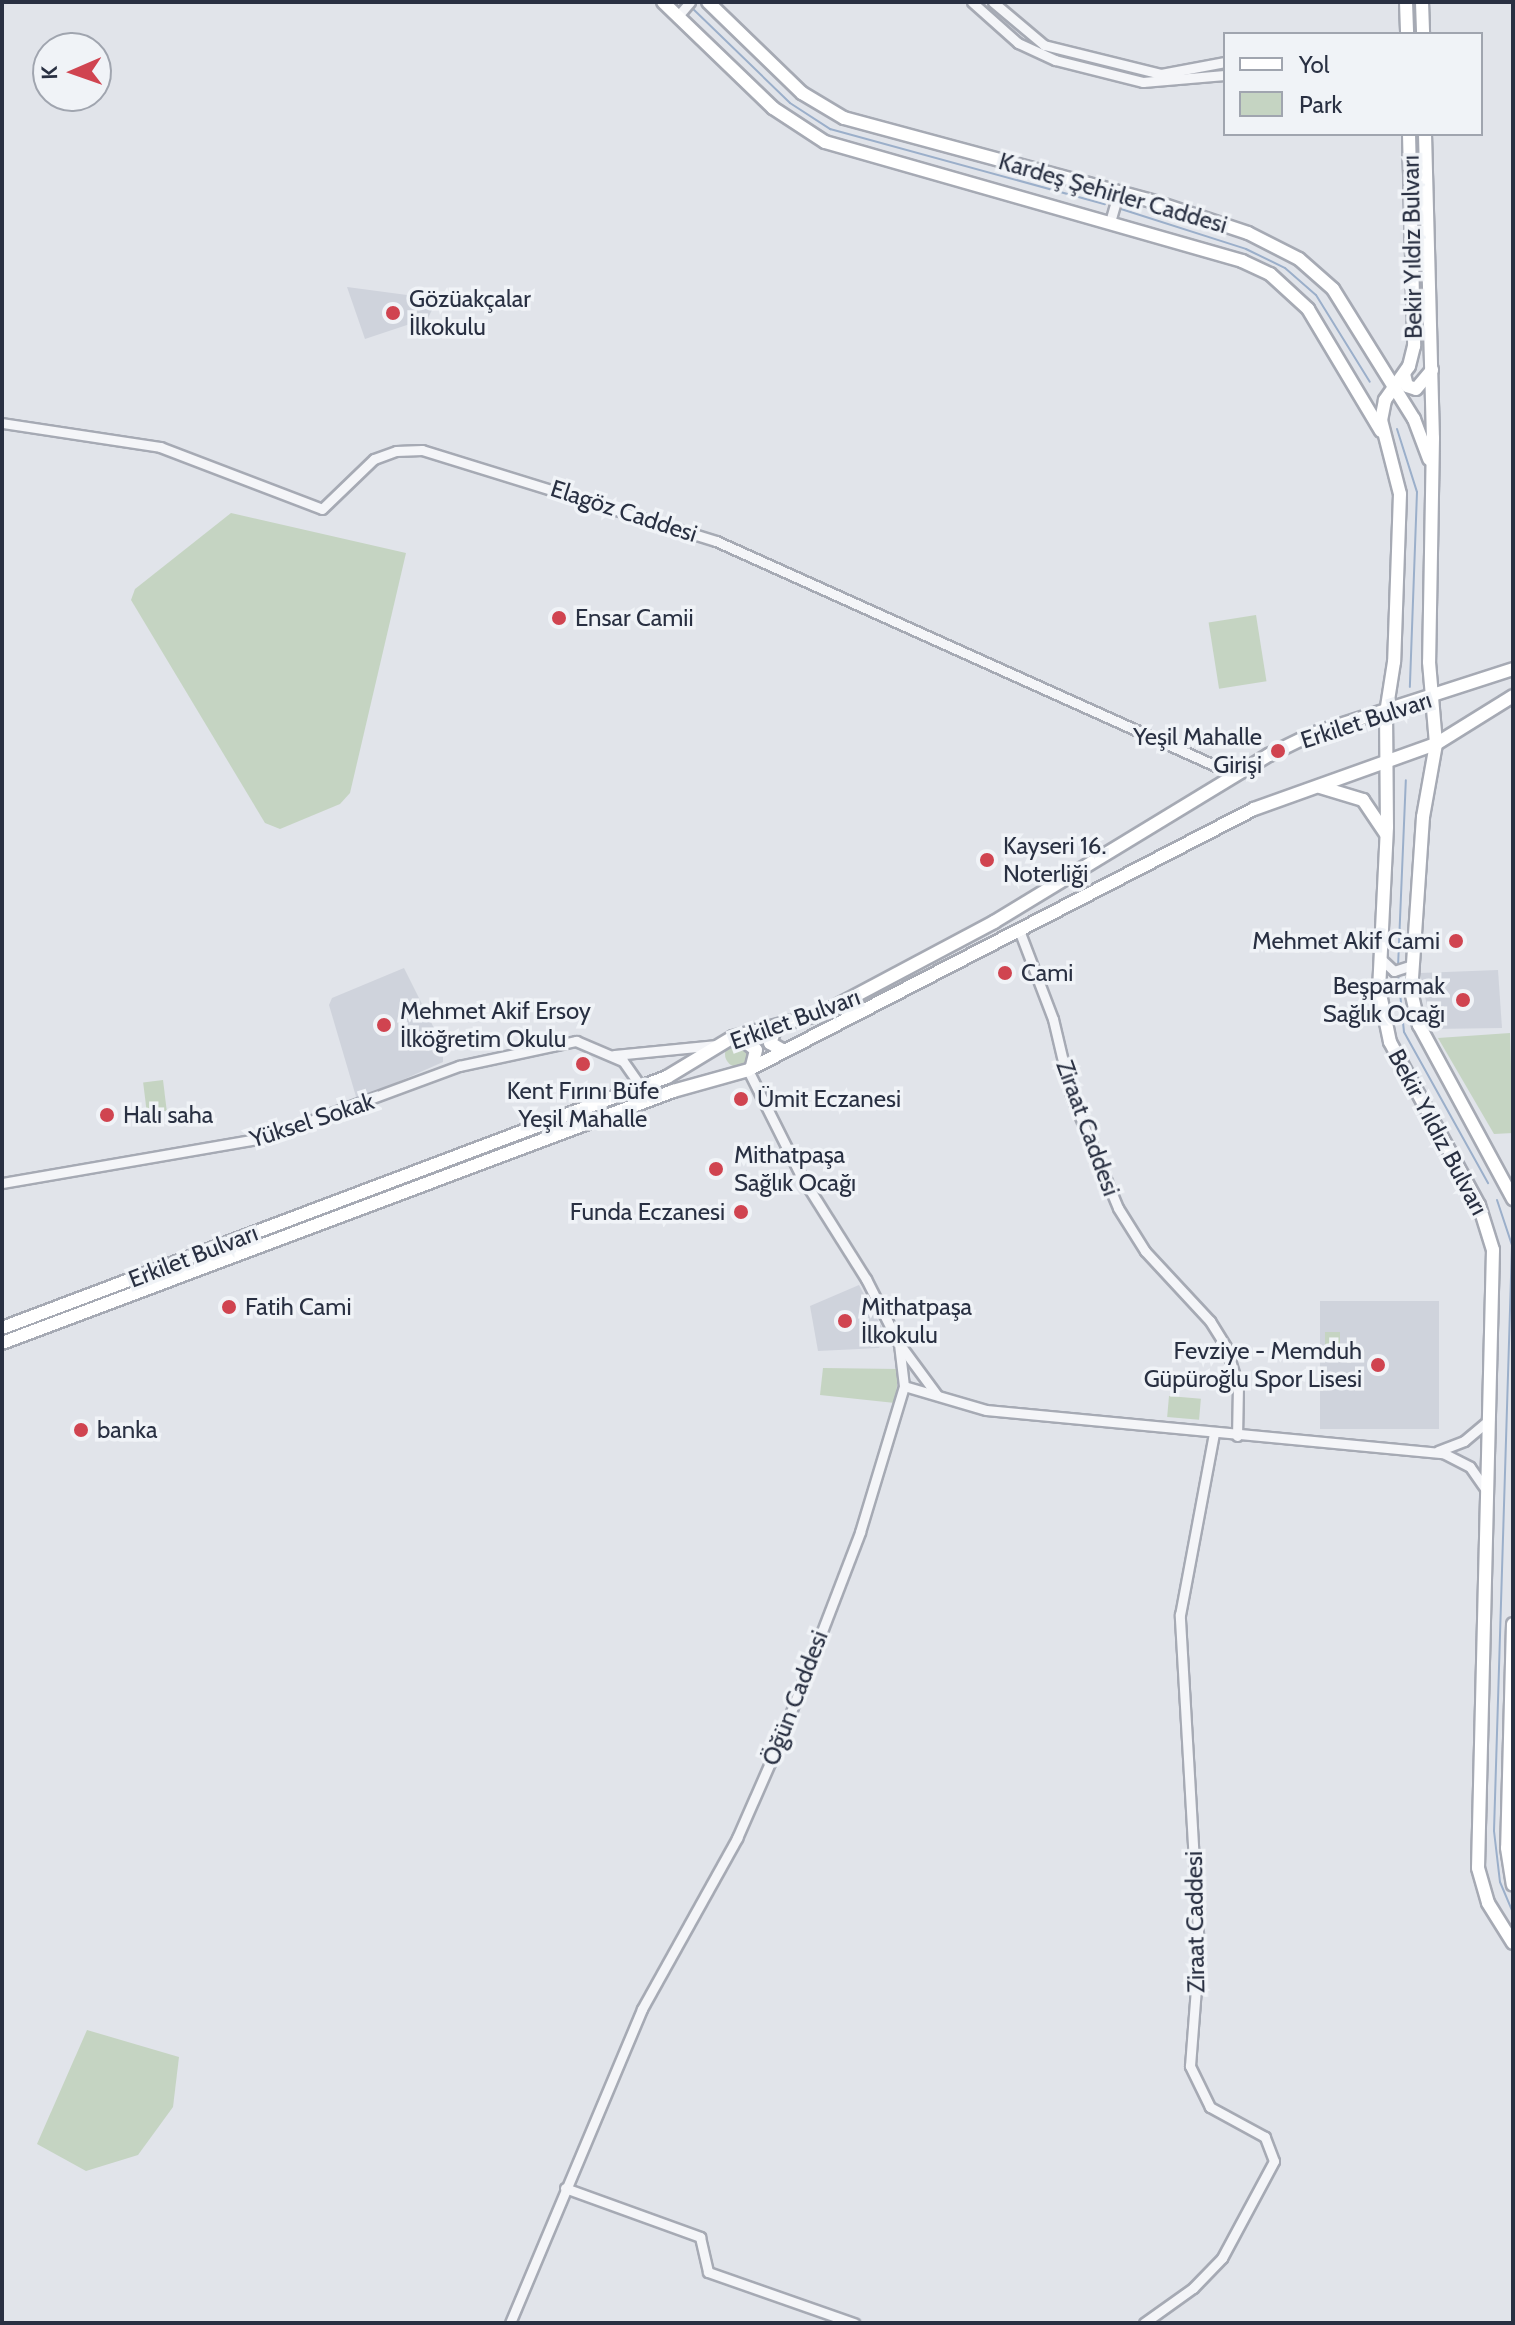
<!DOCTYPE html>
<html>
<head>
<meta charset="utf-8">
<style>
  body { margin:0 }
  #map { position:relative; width:1515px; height:2325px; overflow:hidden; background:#e1e4ea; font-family:Cabin,sans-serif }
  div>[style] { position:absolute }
  .built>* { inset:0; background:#cfd3dc; transform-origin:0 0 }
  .green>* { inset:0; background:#c5d4c2; transform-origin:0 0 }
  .round { border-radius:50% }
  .stream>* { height:2px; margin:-1px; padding:0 1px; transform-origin:1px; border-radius:1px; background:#9bafca }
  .roads { filter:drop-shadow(2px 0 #a6aab4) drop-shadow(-2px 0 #a6aab4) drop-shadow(0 2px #a6aab4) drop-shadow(0 -2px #a6aab4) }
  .tertiary>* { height:9px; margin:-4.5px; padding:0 4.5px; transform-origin:4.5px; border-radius:4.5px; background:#f4f5f8 }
  .primary>* { height:12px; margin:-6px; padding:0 6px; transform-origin:6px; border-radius:6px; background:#fff }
  .dots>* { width:22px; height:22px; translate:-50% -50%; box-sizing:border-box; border:4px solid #f0f3f7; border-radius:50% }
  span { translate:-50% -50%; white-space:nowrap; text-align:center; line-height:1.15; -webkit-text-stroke:7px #f0f3f7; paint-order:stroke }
  .street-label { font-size:24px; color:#293042 }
  .poi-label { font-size:24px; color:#293042 }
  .left { translate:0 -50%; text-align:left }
  .right { translate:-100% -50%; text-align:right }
  .frame { position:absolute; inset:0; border:4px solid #293042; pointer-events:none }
  .legend { position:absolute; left:1223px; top:32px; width:260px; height:104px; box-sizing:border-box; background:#f0f3f7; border:2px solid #a0a5af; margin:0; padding:10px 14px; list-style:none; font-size:24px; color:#293042 }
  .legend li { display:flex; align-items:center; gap:16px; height:40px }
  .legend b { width:40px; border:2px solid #a0a5af }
  .north { position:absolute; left:32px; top:32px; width:80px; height:80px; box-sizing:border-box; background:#f0f3f7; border:2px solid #a0a5af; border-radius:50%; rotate:268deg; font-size:22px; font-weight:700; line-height:32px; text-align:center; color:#293042 }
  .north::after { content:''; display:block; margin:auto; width:28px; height:36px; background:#d04450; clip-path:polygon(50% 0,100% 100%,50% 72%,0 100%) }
</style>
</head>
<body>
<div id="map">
  <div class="built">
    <i style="clip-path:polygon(347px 287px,422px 297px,433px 308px,428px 318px,365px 339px)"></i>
    <i style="clip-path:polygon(404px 968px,443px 1046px,443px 1062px,357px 1100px,329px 1005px,332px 998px)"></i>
    <i style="clip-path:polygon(1498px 970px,1502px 1028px,1432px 1029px,1420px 973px)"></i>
    <i style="clip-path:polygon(859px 1285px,886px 1335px,879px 1348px,818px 1351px,810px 1306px)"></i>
    <i style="left:1320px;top:1301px;width:119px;height:128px"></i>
  </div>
  <div class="green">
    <i style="clip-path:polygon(231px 513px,406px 553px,350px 793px,340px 804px,280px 829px,265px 823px,131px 600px,135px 589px)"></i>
    <i style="left:1256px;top:615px;width:67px;height:48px;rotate:81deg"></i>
    <i style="clip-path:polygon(1510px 1033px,1513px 1133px,1494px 1134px,1438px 1038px)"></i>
    <i class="round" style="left:725px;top:1041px;width:26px;height:26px"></i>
    <i style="left:163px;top:1080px;width:31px;height:20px;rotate:83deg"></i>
    <i style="left:1325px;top:1332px;width:15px;height:29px"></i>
    <i style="clip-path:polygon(823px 1368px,899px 1369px,895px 1403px,820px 1395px)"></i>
    <i style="left:1169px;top:1396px;width:32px;height:21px;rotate:5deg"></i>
    <i style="clip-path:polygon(87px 2030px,179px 2057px,173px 2107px,138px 2155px,86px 2171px,37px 2144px)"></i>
  </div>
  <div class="stream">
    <i style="left:690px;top:6px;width:139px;rotate:44.1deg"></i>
    <i style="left:790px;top:103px;width:48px;rotate:33deg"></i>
    <i style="left:830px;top:129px;width:285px;rotate:15.3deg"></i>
    <i style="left:1121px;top:209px;width:131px;rotate:17.7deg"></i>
    <i style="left:1246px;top:249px;width:43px;rotate:26deg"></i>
    <i style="left:1285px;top:268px;width:41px;rotate:41.1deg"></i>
    <i style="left:1316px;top:295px;width:102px;rotate:58.2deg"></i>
    <i style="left:1397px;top:429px;width:66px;rotate:72.4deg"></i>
    <i style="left:1417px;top:492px;width:195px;rotate:92.1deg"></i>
    <i style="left:1398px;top:967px;width:187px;rotate:-87.6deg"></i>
    <i style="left:1398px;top:973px;width:59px;rotate:84.2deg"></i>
    <i style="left:1404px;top:1032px;width:173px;rotate:60.9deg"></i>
    <i style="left:1497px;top:1200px;width:47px;rotate:71.6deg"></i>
    <i style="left:1512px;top:1245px;width:586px;rotate:91.76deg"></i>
    <i style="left:1494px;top:1831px;width:51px;rotate:83.3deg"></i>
    <i style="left:1500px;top:1882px;width:34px;rotate:67deg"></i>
  </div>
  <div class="roads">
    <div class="tertiary">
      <i style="left:972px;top:2px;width:62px;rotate:41.7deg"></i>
      <i style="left:1018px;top:43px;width:41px;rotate:24.7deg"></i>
      <i style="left:1055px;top:60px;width:91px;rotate:14deg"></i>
      <i style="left:1143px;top:82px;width:82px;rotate:-4.9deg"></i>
      <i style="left:993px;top:2px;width:67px;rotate:40.1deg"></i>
      <i style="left:1044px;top:45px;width:121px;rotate:13.9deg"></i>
      <i style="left:1161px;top:74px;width:65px;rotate:-10.6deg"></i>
      <i style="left:677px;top:17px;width:20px;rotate:-49deg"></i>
      <i style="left:1110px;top:222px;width:32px;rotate:-74deg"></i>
      <i style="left:2px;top:423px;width:160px;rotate:8.6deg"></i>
      <i style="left:160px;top:447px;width:173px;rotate:20.9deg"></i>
      <i style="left:322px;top:509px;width:72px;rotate:-43.9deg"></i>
      <i style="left:374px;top:459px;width:23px;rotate:-20deg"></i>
      <i style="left:396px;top:451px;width:26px;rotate:-2deg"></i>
      <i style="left:422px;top:450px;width:308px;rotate:17.2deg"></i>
      <i style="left:716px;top:541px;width:570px;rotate:24.23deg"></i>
      <i style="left:1019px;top:930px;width:95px;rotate:69.1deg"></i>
      <i style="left:1053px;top:1019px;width:78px;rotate:76.7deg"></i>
      <i style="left:1071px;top:1095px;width:122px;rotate:67.4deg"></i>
      <i style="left:1118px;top:1208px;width:51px;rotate:57.9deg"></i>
      <i style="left:1145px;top:1251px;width:96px;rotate:47.1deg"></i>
      <i style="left:1210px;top:1321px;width:31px;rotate:58deg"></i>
      <i style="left:1226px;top:1347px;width:41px;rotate:72.9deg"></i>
      <i style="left:1238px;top:1386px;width:50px;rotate:91.1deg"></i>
      <i style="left:1380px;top:958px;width:19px;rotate:43deg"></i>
      <i style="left:1394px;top:971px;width:20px;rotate:-18deg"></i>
      <i style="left:614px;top:1055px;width:104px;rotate:-5.5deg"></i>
      <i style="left:2px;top:1183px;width:269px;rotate:-9.8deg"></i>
      <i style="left:267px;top:1137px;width:205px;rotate:-20.3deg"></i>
      <i style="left:459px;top:1066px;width:120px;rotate:-12.1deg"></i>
      <i style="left:576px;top:1041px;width:51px;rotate:23.1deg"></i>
      <i style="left:623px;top:1061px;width:32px;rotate:55deg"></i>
      <i style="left:903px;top:1349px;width:57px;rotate:53.5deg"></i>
      <i style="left:904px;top:1386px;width:85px;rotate:16.3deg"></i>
      <i style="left:986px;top:1410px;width:459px;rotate:5.4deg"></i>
      <i style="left:1443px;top:1453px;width:30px;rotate:27deg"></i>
      <i style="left:1470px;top:1467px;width:28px;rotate:55deg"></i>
      <i style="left:1438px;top:1451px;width:28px;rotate:-21deg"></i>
      <i style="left:1464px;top:1441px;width:33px;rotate:-40deg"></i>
      <i style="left:565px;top:2188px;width:144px;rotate:19.9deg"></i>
      <i style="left:700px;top:2237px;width:36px;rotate:77deg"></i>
      <i style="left:708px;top:2272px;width:155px;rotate:19.3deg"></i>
      <i style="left:510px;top:2323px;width:341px;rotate:-67.2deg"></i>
      <i style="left:642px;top:2009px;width:196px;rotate:-60.9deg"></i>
      <i style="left:737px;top:1838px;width:115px;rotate:-66.3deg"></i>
      <i style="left:783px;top:1733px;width:215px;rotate:-69deg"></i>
      <i style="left:860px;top:1532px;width:152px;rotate:-73.2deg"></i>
      <i style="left:904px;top:1386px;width:42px;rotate:-96.8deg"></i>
      <i style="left:899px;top:1344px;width:73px;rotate:-116.9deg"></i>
      <i style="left:866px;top:1279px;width:124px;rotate:-122.2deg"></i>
      <i style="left:800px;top:1174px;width:116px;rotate:-116.6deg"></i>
      <i style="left:1144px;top:2323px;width:60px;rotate:-35.5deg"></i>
      <i style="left:1193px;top:2288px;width:42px;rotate:-46deg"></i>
      <i style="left:1222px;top:2258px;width:110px;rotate:-61.8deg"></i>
      <i style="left:1274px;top:2161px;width:26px;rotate:-111deg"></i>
      <i style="left:1265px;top:2137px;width:63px;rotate:-151.4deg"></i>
      <i style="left:1210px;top:2107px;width:46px;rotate:-116deg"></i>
      <i style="left:1190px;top:2066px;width:117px;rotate:-85.6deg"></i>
      <i style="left:1199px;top:1949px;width:335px;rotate:-93.3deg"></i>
      <i style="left:1180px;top:1615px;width:185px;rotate:-79.4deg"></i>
    </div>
    <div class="primary">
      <i style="left:663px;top:2px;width:153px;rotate:43.9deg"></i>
      <i style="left:773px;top:108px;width:62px;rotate:33.2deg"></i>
      <i style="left:825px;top:142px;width:434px;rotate:15.9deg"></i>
      <i style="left:1242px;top:261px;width:31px;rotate:25deg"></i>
      <i style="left:1270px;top:274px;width:52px;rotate:42.6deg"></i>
      <i style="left:1308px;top:309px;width:142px;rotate:59.1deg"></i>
      <i style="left:708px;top:2px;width:131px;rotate:44.1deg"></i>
      <i style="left:802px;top:93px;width:49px;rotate:30.8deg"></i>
      <i style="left:844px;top:118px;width:322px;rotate:15.1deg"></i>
      <i style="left:1155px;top:202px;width:98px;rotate:18.4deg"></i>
      <i style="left:1248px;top:233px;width:57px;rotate:27deg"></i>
      <i style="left:1299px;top:259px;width:45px;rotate:41.4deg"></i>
      <i style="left:1333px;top:289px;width:153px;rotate:58.1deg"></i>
      <i style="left:1414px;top:419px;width:43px;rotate:69.4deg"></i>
      <i style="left:1406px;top:2px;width:32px;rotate:88deg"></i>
      <i style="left:1422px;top:2px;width:32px;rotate:88deg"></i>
      <i style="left:1409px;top:134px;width:212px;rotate:88.6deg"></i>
      <i style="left:1414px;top:346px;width:21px;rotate:104deg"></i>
      <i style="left:1409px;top:366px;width:42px;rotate:125.2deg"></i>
      <i style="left:1385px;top:400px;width:20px;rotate:101deg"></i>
      <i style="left:1381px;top:420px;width:76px;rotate:75.6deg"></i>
      <i style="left:1400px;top:494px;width:168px;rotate:92deg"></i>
      <i style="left:1394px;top:662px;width:52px;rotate:98.9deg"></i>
      <i style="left:1386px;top:713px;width:114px;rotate:89.5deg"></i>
      <i style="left:1387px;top:827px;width:162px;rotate:92.8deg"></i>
      <i style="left:1379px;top:989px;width:54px;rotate:78.3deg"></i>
      <i style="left:1390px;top:1042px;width:186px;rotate:61.4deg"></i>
      <i style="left:1479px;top:1205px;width:47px;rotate:72.7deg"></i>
      <i style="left:1493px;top:1250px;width:618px;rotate:91.39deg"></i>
      <i style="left:1478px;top:1868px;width:36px;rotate:74deg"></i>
      <i style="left:1488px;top:1903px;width:47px;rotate:58deg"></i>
      <i style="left:1425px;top:134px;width:304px;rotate:88.5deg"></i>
      <i style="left:1433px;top:438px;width:224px;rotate:91deg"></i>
      <i style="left:1429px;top:662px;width:82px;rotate:85.1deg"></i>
      <i style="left:1436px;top:744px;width:74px;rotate:100.1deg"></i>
      <i style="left:1423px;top:817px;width:174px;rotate:93.9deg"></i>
      <i style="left:1411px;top:991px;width:35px;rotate:77deg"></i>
      <i style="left:1419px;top:1025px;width:198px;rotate:61.6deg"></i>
      <i style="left:1404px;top:374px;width:12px;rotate:76deg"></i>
      <i style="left:1407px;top:386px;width:9px;rotate:18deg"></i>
      <i style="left:1416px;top:389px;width:25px;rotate:-50deg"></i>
      <i style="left:1320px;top:787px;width:45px;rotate:16.8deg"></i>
      <i style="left:1363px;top:800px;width:40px;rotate:56deg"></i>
      <i style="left:776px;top:1026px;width:18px;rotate:109deg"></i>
      <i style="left:770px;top:1043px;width:14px;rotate:30deg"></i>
      <i style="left:739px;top:1037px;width:21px;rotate:37deg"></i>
      <i style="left:756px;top:1050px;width:16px;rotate:104deg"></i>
      <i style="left:2px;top:1328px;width:711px;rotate:-20.68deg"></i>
      <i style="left:667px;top:1077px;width:77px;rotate:-31.2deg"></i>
      <i style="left:733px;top:1037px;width:93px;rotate:-14.9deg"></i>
      <i style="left:823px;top:1013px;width:194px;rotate:-28deg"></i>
      <i style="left:994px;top:922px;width:322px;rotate:-31.3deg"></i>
      <i style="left:1269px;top:755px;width:48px;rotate:-26deg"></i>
      <i style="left:1312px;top:734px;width:211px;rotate:-17.9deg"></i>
      <i style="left:2px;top:1343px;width:717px;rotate:-20.58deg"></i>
      <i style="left:673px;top:1091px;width:78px;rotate:-15.6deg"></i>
      <i style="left:748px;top:1070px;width:569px;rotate:-27.29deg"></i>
      <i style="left:1254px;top:809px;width:193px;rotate:-19.7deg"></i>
      <i style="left:1436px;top:744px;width:91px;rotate:-31.9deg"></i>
      <i style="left:1513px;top:1624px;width:224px;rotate:91.5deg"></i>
      <i style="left:1507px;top:1848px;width:37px;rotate:81deg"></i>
    </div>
  </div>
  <div class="dots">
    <i style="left:393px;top:313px;background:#d04450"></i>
    <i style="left:559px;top:618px;background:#d04450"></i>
    <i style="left:1278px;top:751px;background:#d04450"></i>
    <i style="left:987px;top:860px;background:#d04450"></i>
    <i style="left:1456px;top:941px;background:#d04450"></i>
    <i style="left:1005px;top:973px;background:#d04450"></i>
    <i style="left:1463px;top:1000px;background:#d04450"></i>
    <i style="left:384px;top:1025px;background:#d04450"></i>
    <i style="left:583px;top:1064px;background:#d04450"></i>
    <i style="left:741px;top:1099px;background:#d04450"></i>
    <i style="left:107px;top:1115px;background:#d04450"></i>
    <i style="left:716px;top:1169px;background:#d04450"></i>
    <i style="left:741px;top:1212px;background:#d04450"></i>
    <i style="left:229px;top:1307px;background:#d04450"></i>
    <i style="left:845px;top:1321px;background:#d04450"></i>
    <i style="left:1378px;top:1365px;background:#d04450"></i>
    <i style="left:81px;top:1430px;background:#d04450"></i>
  </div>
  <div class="street-label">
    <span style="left:1113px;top:193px;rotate:16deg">Kardeş Şehirler Caddesi</span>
    <span style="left:1412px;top:247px;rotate:-91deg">Bekir Yıldız Bulvarı</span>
    <span style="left:624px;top:511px;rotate:18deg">Elagöz Caddesi</span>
    <span style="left:1366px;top:720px;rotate:-18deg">Erkilet Bulvarı</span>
    <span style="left:795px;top:1019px;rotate:-20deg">Erkilet Bulvarı</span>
    <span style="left:312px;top:1120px;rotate:-18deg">Yüksel Sokak</span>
    <span style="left:1088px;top:1128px;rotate:70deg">Ziraat Caddesi</span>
    <span style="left:1438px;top:1132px;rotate:62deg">Bekir Yıldız Bulvarı</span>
    <span style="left:193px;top:1256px;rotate:-21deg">Erkilet Bulvarı</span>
    <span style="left:795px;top:1698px;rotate:-69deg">Öğün Caddesi</span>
    <span style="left:1195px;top:1922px;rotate:-91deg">Ziraat Caddesi</span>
  </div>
  <div class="poi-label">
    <span class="left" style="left:409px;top:313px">Gözüakçalar<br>İlkokulu</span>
    <span class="left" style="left:575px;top:618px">Ensar Camii</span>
    <span class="right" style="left:1262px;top:751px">Yeşil Mahalle<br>Girişi</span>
    <span class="left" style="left:1003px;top:860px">Kayseri 16.<br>Noterliği</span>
    <span class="right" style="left:1440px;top:941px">Mehmet Akif Cami</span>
    <span class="left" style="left:1021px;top:973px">Cami</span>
    <span class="right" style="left:1445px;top:1000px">Beşparmak<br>Sağlık Ocağı</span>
    <span class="left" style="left:400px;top:1025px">Mehmet Akif Ersoy<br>İlköğretim Okulu</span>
    <span style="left:583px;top:1105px">Kent Fırını Büfe<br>Yeşil Mahalle</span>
    <span class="left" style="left:757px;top:1099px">Ümit Eczanesi</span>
    <span class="left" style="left:123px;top:1115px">Halı saha</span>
    <span class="left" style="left:734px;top:1169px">Mithatpaşa<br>Sağlık Ocağı</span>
    <span class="right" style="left:725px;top:1212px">Funda Eczanesi</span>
    <span class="left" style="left:245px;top:1307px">Fatih Cami</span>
    <span class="left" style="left:861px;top:1321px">Mithatpaşa<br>İlkokulu</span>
    <span class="right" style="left:1362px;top:1365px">Fevziye - Memduh<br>Güpüroğlu Spor Lisesi</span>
    <span class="left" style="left:97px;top:1430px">banka</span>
  </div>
  <div class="frame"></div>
  <ul class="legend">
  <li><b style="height:10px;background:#fff"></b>Yol</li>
  <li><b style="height:22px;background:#c5d4c2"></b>Park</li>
  </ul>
  <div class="north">K</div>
</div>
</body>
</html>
